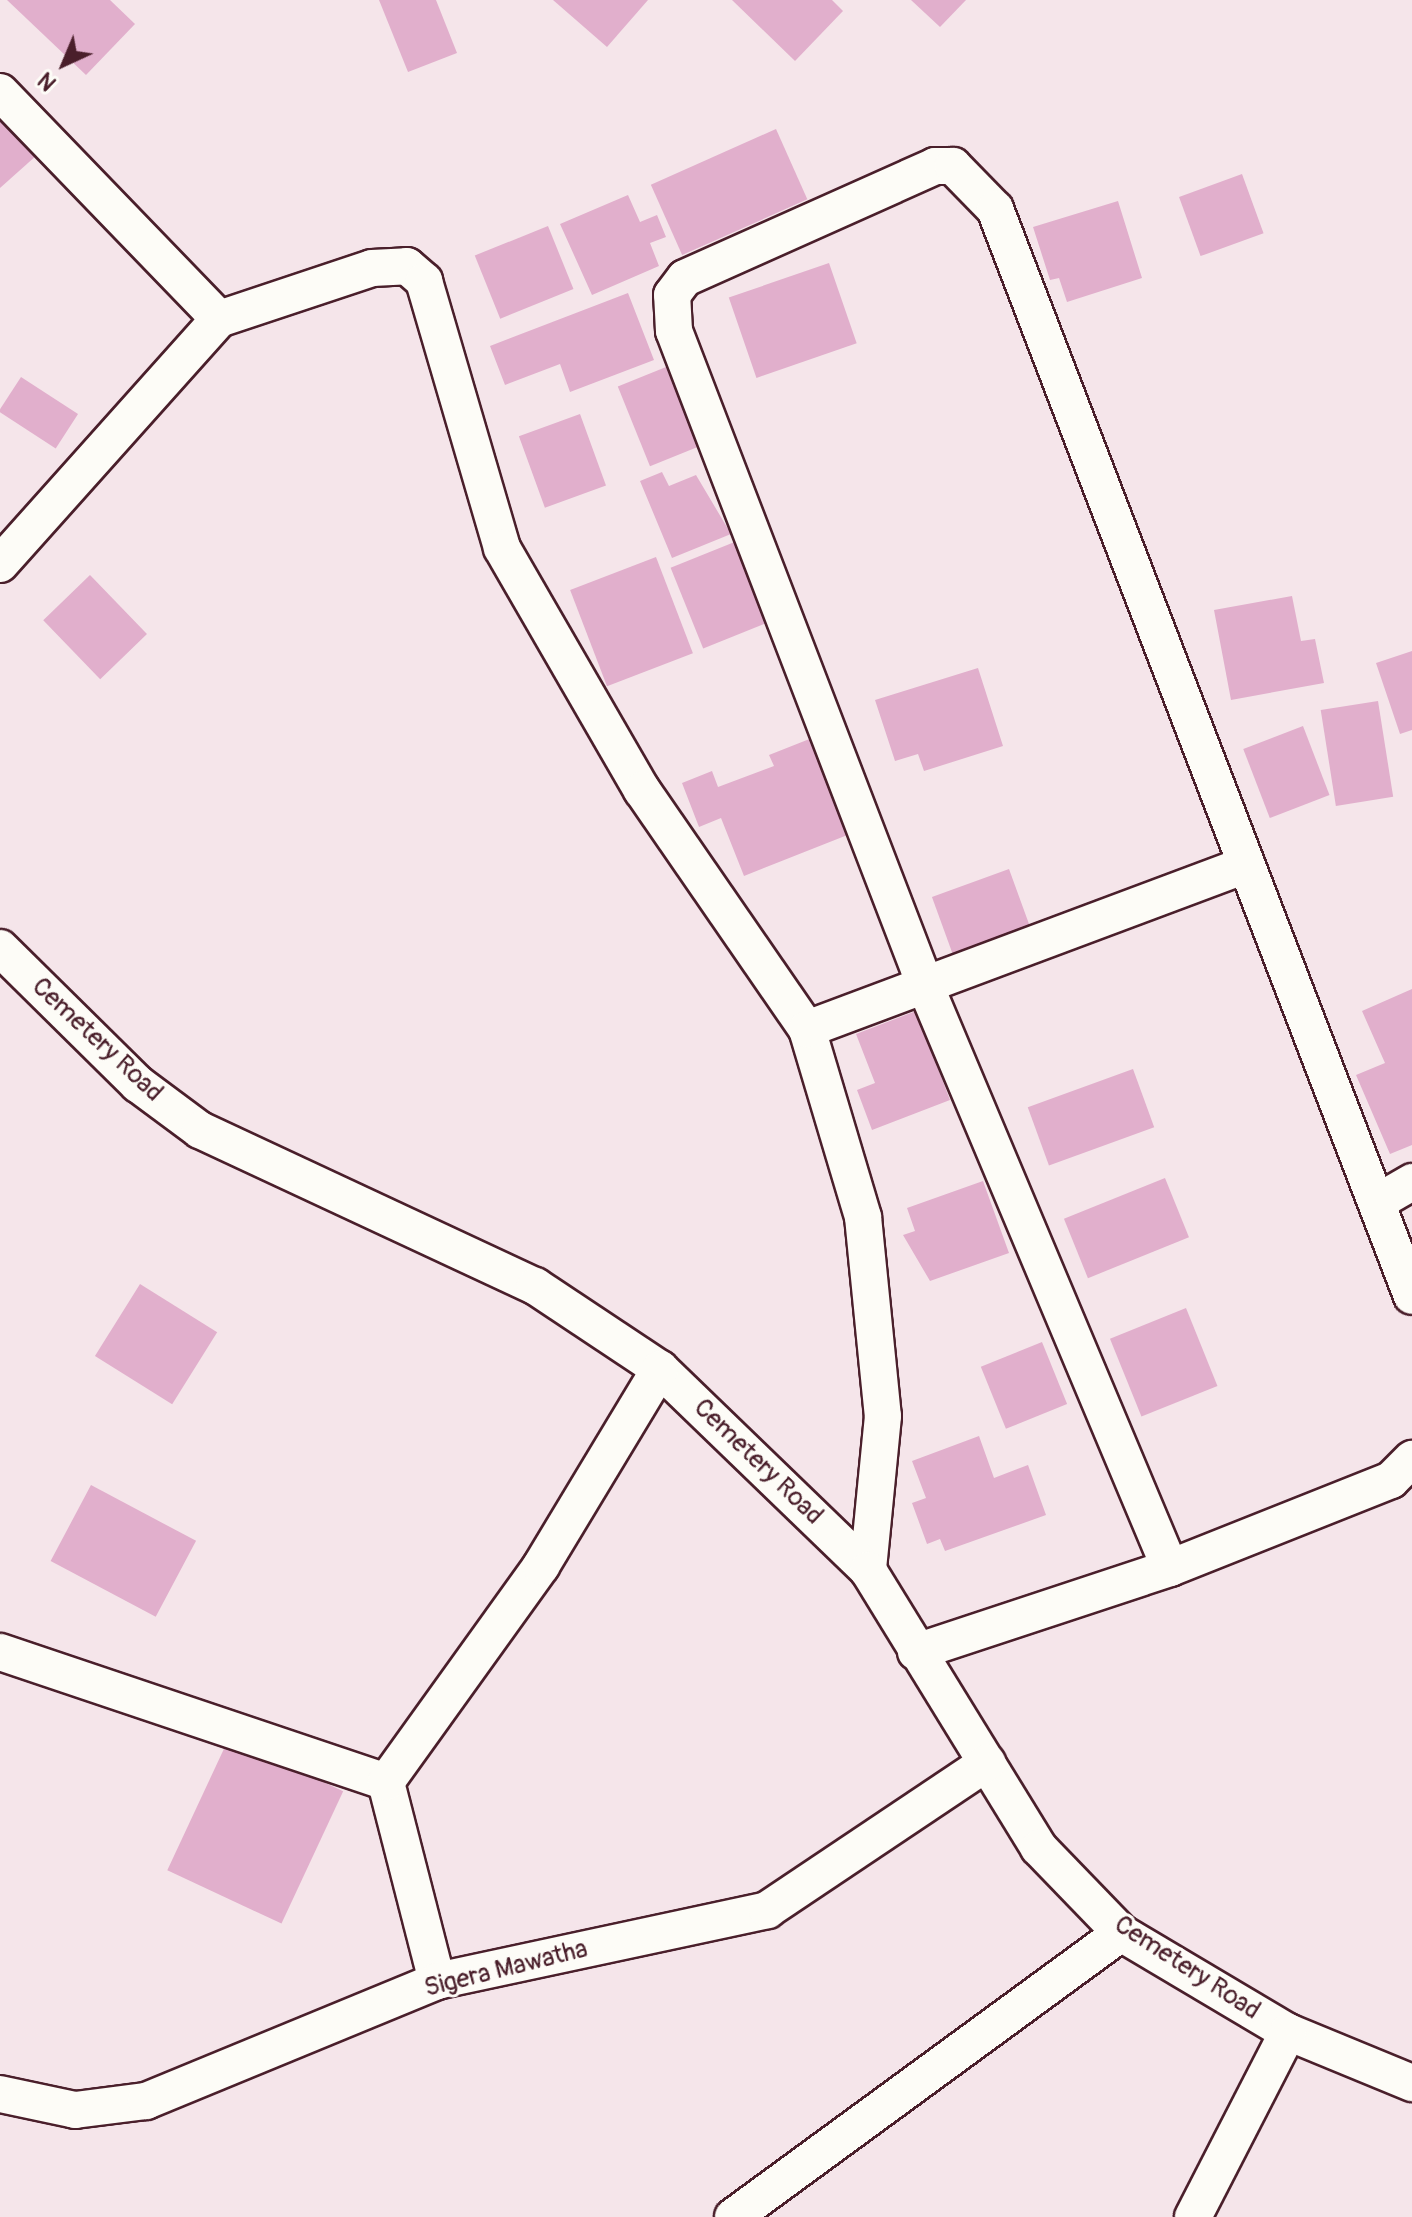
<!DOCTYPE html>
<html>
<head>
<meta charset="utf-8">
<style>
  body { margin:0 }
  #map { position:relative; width:1412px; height:2217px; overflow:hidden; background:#f5e5ea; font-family:Pangolin,sans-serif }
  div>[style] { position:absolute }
  .building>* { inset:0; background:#e1afcc; transform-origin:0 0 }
  .roads { filter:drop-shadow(2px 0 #4a1f2b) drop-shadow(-2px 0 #4a1f2b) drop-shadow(0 2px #4a1f2b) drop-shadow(0 -2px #4a1f2b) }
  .minor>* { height:36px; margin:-18px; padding:0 18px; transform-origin:18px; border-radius:18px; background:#fdfcf7 }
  span { translate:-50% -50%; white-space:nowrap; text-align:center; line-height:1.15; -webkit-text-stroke:6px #fdfcf7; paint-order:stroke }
  .street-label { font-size:26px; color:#4a1f2b }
  .north { position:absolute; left:24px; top:24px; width:80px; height:80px; -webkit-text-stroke:6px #fdfcf7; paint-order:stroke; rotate:224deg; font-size:22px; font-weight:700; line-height:32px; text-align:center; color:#4a1f2b }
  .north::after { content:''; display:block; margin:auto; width:28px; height:36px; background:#4a1f2b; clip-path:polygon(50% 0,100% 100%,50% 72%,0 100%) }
</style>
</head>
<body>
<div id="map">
  <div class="building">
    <i style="clip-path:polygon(7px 0,110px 0,135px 24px,86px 75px)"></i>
    <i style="clip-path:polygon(379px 0,436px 0,457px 53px,408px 72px)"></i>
    <i style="clip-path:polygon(553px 0,648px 0,607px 47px)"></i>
    <i style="clip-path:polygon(732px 0,832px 0,843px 11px,795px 61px)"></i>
    <i style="clip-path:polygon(911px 0,966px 0,940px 27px)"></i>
    <i style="clip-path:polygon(0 114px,37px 155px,0 188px)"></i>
    <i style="left:776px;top:129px;width:77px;height:137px;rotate:66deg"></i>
    <i style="left:1242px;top:174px;width:63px;height:67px;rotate:70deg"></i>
    <i style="clip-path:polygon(628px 195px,640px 222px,657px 215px,666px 237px,650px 243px,659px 266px,592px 295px,560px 224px)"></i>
    <i style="clip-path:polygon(1118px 201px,1142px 278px,1067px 302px,1059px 278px,1050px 280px,1033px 227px)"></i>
    <i style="left:548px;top:226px;width:68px;height:79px;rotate:68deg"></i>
    <i style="left:829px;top:263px;width:85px;height:106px;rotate:71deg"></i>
    <i style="clip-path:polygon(628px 293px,654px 360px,570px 392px,560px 364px,505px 385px,490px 346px)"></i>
    <i style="left:666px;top:367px;width:86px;height:52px;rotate:68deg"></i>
    <i style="left:21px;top:377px;width:68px;height:41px;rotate:33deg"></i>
    <i style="left:580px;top:414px;width:76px;height:65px;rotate:70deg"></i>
    <i style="clip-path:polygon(662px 472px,669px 486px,696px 475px,731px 534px,672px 558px,640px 481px)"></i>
    <i style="left:742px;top:539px;width:87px;height:77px;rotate:68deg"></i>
    <i style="left:656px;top:557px;width:103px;height:92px;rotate:69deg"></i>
    <i style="left:90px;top:575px;width:82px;height:65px;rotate:46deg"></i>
    <i style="clip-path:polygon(1292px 596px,1301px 641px,1315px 639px,1324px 683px,1231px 700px,1214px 610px)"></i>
    <i style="clip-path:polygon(1412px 651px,1412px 730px,1400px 734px,1376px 663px)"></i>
    <i style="clip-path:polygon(978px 668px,1003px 746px,924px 771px,918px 754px,895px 761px,875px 700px)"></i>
    <i style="left:1378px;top:701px;width:97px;height:58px;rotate:81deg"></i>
    <i style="left:1303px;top:726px;width:74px;height:64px;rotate:69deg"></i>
    <i style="clip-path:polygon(812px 738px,850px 834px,744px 876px,721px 818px,699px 827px,682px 783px,712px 771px,718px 787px,774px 766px,769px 755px)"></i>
    <i style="left:1009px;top:869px;width:63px;height:82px;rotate:70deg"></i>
    <i style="clip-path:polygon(1412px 989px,1412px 1145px,1390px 1154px,1356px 1075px,1385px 1063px,1362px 1011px)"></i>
    <i style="clip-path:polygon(916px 1011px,950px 1100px,872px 1130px,857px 1090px,875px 1083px,856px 1034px)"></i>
    <i style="left:1133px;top:1069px;width:62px;height:112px;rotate:70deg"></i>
    <i style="left:1165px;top:1178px;width:64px;height:109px;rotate:68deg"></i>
    <i style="clip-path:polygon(983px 1181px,1009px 1253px,930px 1281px,903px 1235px,915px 1231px,907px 1208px)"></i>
    <i style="left:140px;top:1284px;width:91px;height:85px;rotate:32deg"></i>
    <i style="left:1186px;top:1308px;width:84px;height:82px;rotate:68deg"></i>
    <i style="left:1042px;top:1342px;width:67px;height:66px;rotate:68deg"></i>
    <i style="clip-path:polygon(979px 1436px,994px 1478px,1028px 1465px,1046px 1515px,945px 1551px,940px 1539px,927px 1544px,912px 1503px,926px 1498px,912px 1461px)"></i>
    <i style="left:91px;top:1485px;width:119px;height:86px;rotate:28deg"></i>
    <i style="left:229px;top:1738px;width:126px;height:146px;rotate:25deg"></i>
  </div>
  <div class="roads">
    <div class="minor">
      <i style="left:0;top:92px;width:315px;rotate:46deg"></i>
      <i style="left:0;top:564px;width:329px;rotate:-48.2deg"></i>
      <i style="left:219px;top:319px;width:161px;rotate:-18.4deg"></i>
      <i style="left:372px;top:268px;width:35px;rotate:-3deg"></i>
      <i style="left:407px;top:266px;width:23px;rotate:41deg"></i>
      <i style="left:424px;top:281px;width:278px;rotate:73.7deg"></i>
      <i style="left:502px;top:548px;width:280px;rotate:60deg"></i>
      <i style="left:642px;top:790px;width:290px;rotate:55.4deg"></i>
      <i style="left:807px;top:1029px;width:196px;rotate:73.4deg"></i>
      <i style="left:863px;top:1217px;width:200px;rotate:84.3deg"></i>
      <i style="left:883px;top:1416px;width:155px;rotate:95.6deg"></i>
      <i style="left:0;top:948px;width:194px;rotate:44.6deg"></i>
      <i style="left:138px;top:1084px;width:77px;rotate:36.6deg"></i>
      <i style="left:200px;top:1130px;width:370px;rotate:25deg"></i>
      <i style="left:535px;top:1286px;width:150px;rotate:33.6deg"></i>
      <i style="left:660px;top:1369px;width:289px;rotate:44deg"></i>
      <i style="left:868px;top:1570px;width:326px;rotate:58.4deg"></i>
      <i style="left:1039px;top:1848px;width:118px;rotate:46deg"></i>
      <i style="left:1121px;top:1933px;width:194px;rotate:30.7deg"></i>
      <i style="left:1288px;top:2032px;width:134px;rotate:22.4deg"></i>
      <i style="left:807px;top:1029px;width:469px;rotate:-20.5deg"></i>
      <i style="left:1381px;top:1200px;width:36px;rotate:-30deg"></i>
      <i style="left:1170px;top:1568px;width:627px;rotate:-112.8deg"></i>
      <i style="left:927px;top:990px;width:706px;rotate:-111deg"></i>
      <i style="left:674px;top:331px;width:36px;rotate:-93deg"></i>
      <i style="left:672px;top:295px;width:21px;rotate:-53deg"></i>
      <i style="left:685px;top:278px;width:274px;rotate:-24.1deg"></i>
      <i style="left:935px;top:166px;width:18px"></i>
      <i style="left:953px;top:166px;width:60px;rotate:45.7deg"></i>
      <i style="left:995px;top:209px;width:1164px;rotate:69.01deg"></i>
      <i style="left:0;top:1652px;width:407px;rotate:18.6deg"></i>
      <i style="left:916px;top:1652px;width:268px;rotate:-18.3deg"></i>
      <i style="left:1170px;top:1568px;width:238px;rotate:-21.7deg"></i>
      <i style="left:1391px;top:1480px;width:30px;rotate:-45deg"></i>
      <i style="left:437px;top:1981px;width:205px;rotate:-104.4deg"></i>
      <i style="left:386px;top:1782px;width:266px;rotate:-54.3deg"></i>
      <i style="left:541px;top:1566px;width:230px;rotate:-58.9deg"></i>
      <i style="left:0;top:2094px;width:77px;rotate:12deg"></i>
      <i style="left:75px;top:2110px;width:72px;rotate:-7.2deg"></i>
      <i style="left:146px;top:2101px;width:315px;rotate:-22.4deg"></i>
      <i style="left:437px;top:1981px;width:338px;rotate:-12.1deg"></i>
      <i style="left:767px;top:1910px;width:265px;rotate:-33.8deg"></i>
      <i style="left:733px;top:2217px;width:481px;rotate:-36.2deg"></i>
      <i style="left:1193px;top:2217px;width:208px;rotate:-62.8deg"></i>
    </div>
  </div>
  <div class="street-label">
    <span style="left:97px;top:1040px;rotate:43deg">Cemetery Road</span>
    <span style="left:758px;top:1462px;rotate:44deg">Cemetery Road</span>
    <span style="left:1187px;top:1968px;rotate:33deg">Cemetery Road</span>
    <span style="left:506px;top:1969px;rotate:-14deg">Sigera Mawatha</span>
  </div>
  <div class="north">N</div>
</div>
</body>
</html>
